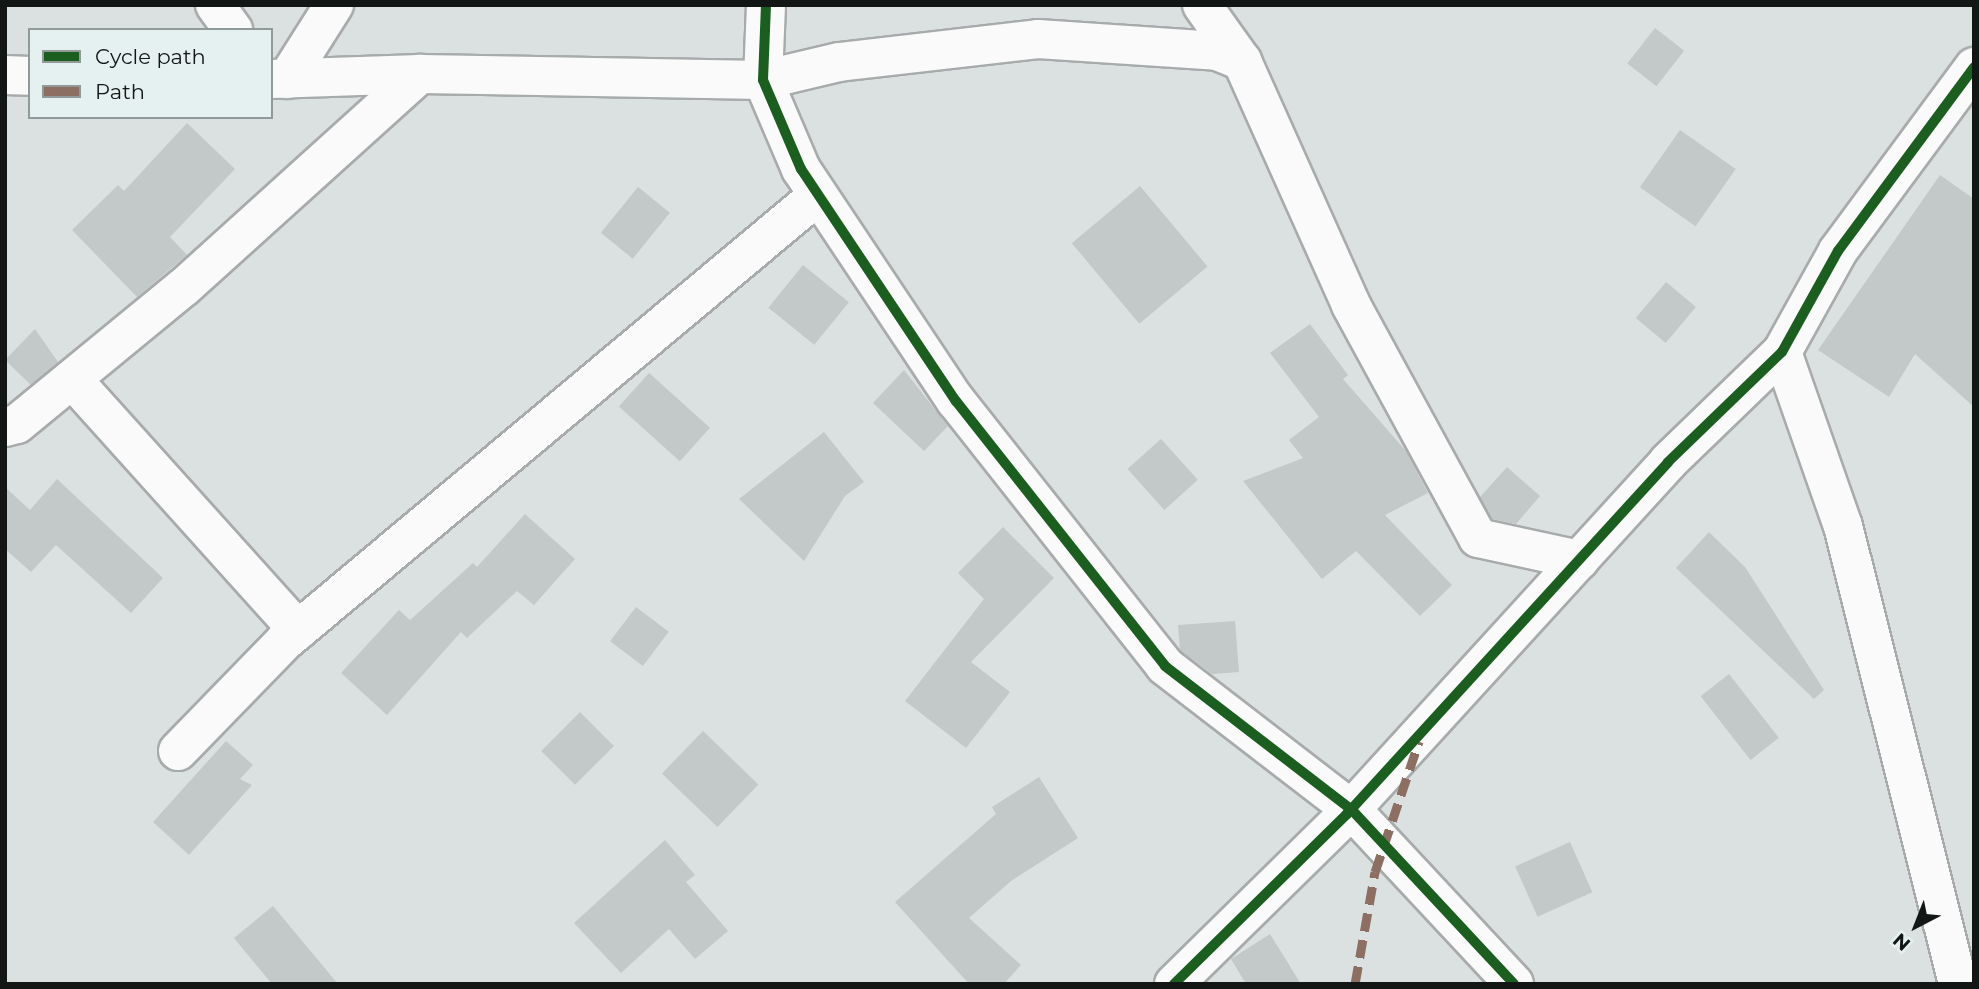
<!DOCTYPE html>
<html>
<head>
<meta charset="utf-8">
<style>
  body { margin:0 }
  #map { position:relative; width:1979px; height:989px; overflow:hidden; background:#dbe1e1; font-family:Montserrat,sans-serif }
  div>[style] { position:absolute }
  .building>* { inset:0; background:#c3c8c8; transform-origin:0 0 }
  .roads { filter:drop-shadow(2px 0 #a7abab) drop-shadow(-2px 0 #a7abab) drop-shadow(0 2px #a7abab) drop-shadow(0 -2px #a7abab) }
  .minor>* { height:38px; margin:-19px; padding:0 19px; transform-origin:19px; border-radius:19px; background:#fafafa }
  .quiet>* { height:9px; margin-top:-4.5px; transform-origin:0; background:repeating-linear-gradient(90deg,#8d6e63 0 18px,transparent 0 27px) }
  .cycleway>* { height:10px; margin:-5px; padding:0 5px; transform-origin:5px; border-radius:5px; background:#1b5e20 }
  span { translate:-50% -50%; white-space:nowrap; text-align:center; line-height:1.15; -webkit-text-stroke:6px #e5f1f0; paint-order:stroke }
  .frame { position:absolute; inset:0; border:7px solid #121716; pointer-events:none }
  .legend { position:absolute; left:28px; top:28px; width:245px; height:91px; box-sizing:border-box; background:#e5f1f0; border:2px solid #919a99; margin:0; padding:9px 12px; list-style:none; font-size:21px; color:#121716 }
  .legend li { display:flex; align-items:center; gap:14px; height:35px }
  .legend b { width:35px; border:2px solid #919a99 }
  .north { position:absolute; left:1881px; top:891px; width:70px; height:70px; -webkit-text-stroke:5px #e5f1f0; paint-order:stroke; rotate:222deg; font-size:19px; font-weight:700; line-height:28px; text-align:center; color:#121716 }
  .north::after { content:''; display:block; margin:auto; width:24px; height:32px; background:#121716; clip-path:polygon(50% 0,100% 100%,50% 72%,0 100%) }
</style>
</head>
<body>
<div id="map">
  <div class="building">
    <i style="left:1655px;top:28px;width:37px;height:45px;rotate:38deg"></i>
    <i style="clip-path:polygon(187px 123px,235px 169px,170px 237px,187px 255px,137px 297px,72px 230px,118px 185px,124px 191px)"></i>
    <i style="left:1680px;top:130px;width:68px;height:70px;rotate:35deg"></i>
    <i style="clip-path:polygon(1940px 175px,1974px 199px,1974px 407px,1915px 354px,1889px 397px,1818px 350px)"></i>
    <i style="left:1140px;top:186px;width:105px;height:89px;rotate:50deg"></i>
    <i style="left:638px;top:187px;width:41px;height:59px;rotate:39deg"></i>
    <i style="left:803px;top:265px;width:59px;height:55px;rotate:39deg"></i>
    <i style="left:1666px;top:282px;width:39px;height:47px;rotate:40deg"></i>
    <i style="clip-path:polygon(1310px 324px,1348px 375px,1343px 379px,1406px 451px,1428px 493px,1385px 515px,1452px 585px,1420px 616px,1356px 551px,1322px 579px,1243px 481px,1303px 458px,1289px 440px,1319px 417px,1270px 353px)"></i>
    <i style="clip-path:polygon(35px 329px,58px 362px,31px 385px,5px 360px)"></i>
    <i style="clip-path:polygon(904px 370px,948px 426px,924px 451px,873px 403px)"></i>
    <i style="left:649px;top:373px;width:82px;height:45px;rotate:42deg"></i>
    <i style="clip-path:polygon(824px 432px,864px 482px,845px 496px,804px 561px,739px 499px)"></i>
    <i style="left:1161px;top:439px;width:55px;height:45px;rotate:48deg"></i>
    <i style="clip-path:polygon(1507px 467px,1540px 496px,1516px 524px,1492px 519px,1480px 497px)"></i>
    <i style="clip-path:polygon(57px 479px,163px 578px,131px 613px,56px 545px,31px 572px,5px 549px,5px 487px,30px 510px)"></i>
    <i style="clip-path:polygon(525px 514px,575px 559px,534px 605px,517px 591px,467px 638px,461px 632px,387px 715px,341px 673px,399px 610px,410px 620px,473px 563px,477px 567px)"></i>
    <i style="clip-path:polygon(1003px 527px,1054px 578px,971px 662px,1010px 692px,966px 748px,905px 701px,984px 599px,958px 573px)"></i>
    <i style="clip-path:polygon(1709px 532px,1745px 567px,1824px 690px,1814px 699px,1676px 568px)"></i>
    <i style="left:636px;top:607px;width:41px;height:43px;rotate:37deg"></i>
    <i style="clip-path:polygon(1235px 621px,1239px 672px,1212px 674px,1180px 650px,1178px 625px)"></i>
    <i style="left:1729px;top:674px;width:81px;height:36px;rotate:52deg"></i>
    <i style="left:580px;top:712px;width:48px;height:55px;rotate:45deg"></i>
    <i style="left:703px;top:731px;width:77px;height:59px;rotate:44deg"></i>
    <i style="clip-path:polygon(226px 741px,253px 765px,240px 779px,252px 785px,189px 855px,153px 822px)"></i>
    <i style="clip-path:polygon(1039px 777px,1078px 838px,1011px 881px,969px 918px,1021px 965px,1004px 984px,969px 984px,895px 902px,996px 814px,992px 807px)"></i>
    <i style="clip-path:polygon(665px 840px,695px 875px,686px 882px,728px 931px,695px 959px,669px 929px,621px 973px,574px 923px)"></i>
    <i style="left:1570px;top:842px;width:55px;height:60px;rotate:66deg"></i>
    <i style="clip-path:polygon(273px 906px,338px 984px,272px 984px,234px 938px)"></i>
    <i style="clip-path:polygon(1270px 934px,1301px 984px,1246px 984px,1231px 959px)"></i>
  </div>
  <div class="roads">
    <div class="minor">
      <i style="left:215px;top:5px;width:31px;rotate:54deg"></i>
      <i style="left:766px;top:5px;width:75px;rotate:92.3deg"></i>
      <i style="left:763px;top:80px;width:97px;rotate:66.9deg"></i>
      <i style="left:801px;top:169px;width:279px;rotate:56.3deg"></i>
      <i style="left:956px;top:401px;width:337px;rotate:51.7deg"></i>
      <i style="left:1165px;top:666px;width:235px;rotate:37.6deg"></i>
      <i style="left:1351px;top:809px;width:239px;rotate:47deg"></i>
      <i style="left:1202px;top:5px;width:69px;rotate:54.5deg"></i>
      <i style="left:1242px;top:61px;width:267px;rotate:65.9deg"></i>
      <i style="left:1351px;top:305px;width:265px;rotate:61.4deg"></i>
      <i style="left:1478px;top:538px;width:104px;rotate:12.2deg"></i>
      <i style="left:5px;top:75px;width:25px;rotate:2deg"></i>
      <i style="left:271px;top:79px;width:149px;rotate:-1.9deg"></i>
      <i style="left:420px;top:74px;width:343px;rotate:1deg"></i>
      <i style="left:763px;top:80px;width:78px;rotate:-13.3deg"></i>
      <i style="left:839px;top:62px;width:200px;rotate:-6.6deg"></i>
      <i style="left:1038px;top:39px;width:179px;rotate:3.8deg"></i>
      <i style="left:1217px;top:51px;width:27px;rotate:22deg"></i>
      <i style="left:287px;top:79px;width:88px;rotate:-57.6deg"></i>
      <i style="left:1782px;top:352px;width:184px;rotate:70.7deg"></i>
      <i style="left:1843px;top:526px;width:472px;rotate:75.9deg"></i>
      <i style="left:72px;top:379px;width:338px;rotate:48deg"></i>
      <i style="left:5px;top:427px;width:12px;rotate:-14deg"></i>
      <i style="left:17px;top:424px;width:216px;rotate:-39.4deg"></i>
      <i style="left:184px;top:287px;width:318px;rotate:-42.1deg"></i>
      <i style="left:178px;top:751px;width:153px;rotate:-45.8deg"></i>
      <i style="left:285px;top:641px;width:694px;rotate:-39.91deg"></i>
      <i style="left:1174px;top:984px;width:243px;rotate:-44.5deg"></i>
      <i style="left:1347px;top:814px;width:476px;rotate:-47.6deg"></i>
      <i style="left:1668px;top:462px;width:158px;rotate:-44deg"></i>
      <i style="left:1782px;top:352px;width:115px;rotate:-61deg"></i>
      <i style="left:1838px;top:251px;width:229px;rotate:-53.5deg"></i>
    </div>
  </div>
  <div class="quiet">
    <i style="left:1355px;top:984px;width:114px;rotate:-79.9deg"></i>
    <i style="left:1375px;top:872px;width:138px;rotate:-71.4deg"></i>
  </div>
  <div class="cycleway">
    <i style="left:766px;top:5px;width:75px;rotate:92.3deg"></i>
    <i style="left:763px;top:80px;width:97px;rotate:66.9deg"></i>
    <i style="left:801px;top:169px;width:279px;rotate:56.3deg"></i>
    <i style="left:956px;top:401px;width:337px;rotate:51.7deg"></i>
    <i style="left:1165px;top:666px;width:235px;rotate:37.6deg"></i>
    <i style="left:1351px;top:809px;width:239px;rotate:47deg"></i>
    <i style="left:1174px;top:984px;width:243px;rotate:-44.5deg"></i>
    <i style="left:1347px;top:814px;width:476px;rotate:-47.6deg"></i>
    <i style="left:1668px;top:462px;width:158px;rotate:-44deg"></i>
    <i style="left:1782px;top:352px;width:115px;rotate:-61deg"></i>
    <i style="left:1838px;top:251px;width:229px;rotate:-53.5deg"></i>
  </div>
  <div class="frame"></div>
  <ul class="legend">
  <li><b style="height:9px;background:#1b5e20"></b>Cycle path</li>
  <li><b style="height:9px;background:#8d6e63"></b>Path</li>
  </ul>
  <div class="north">N</div>
</div>
</body>
</html>
